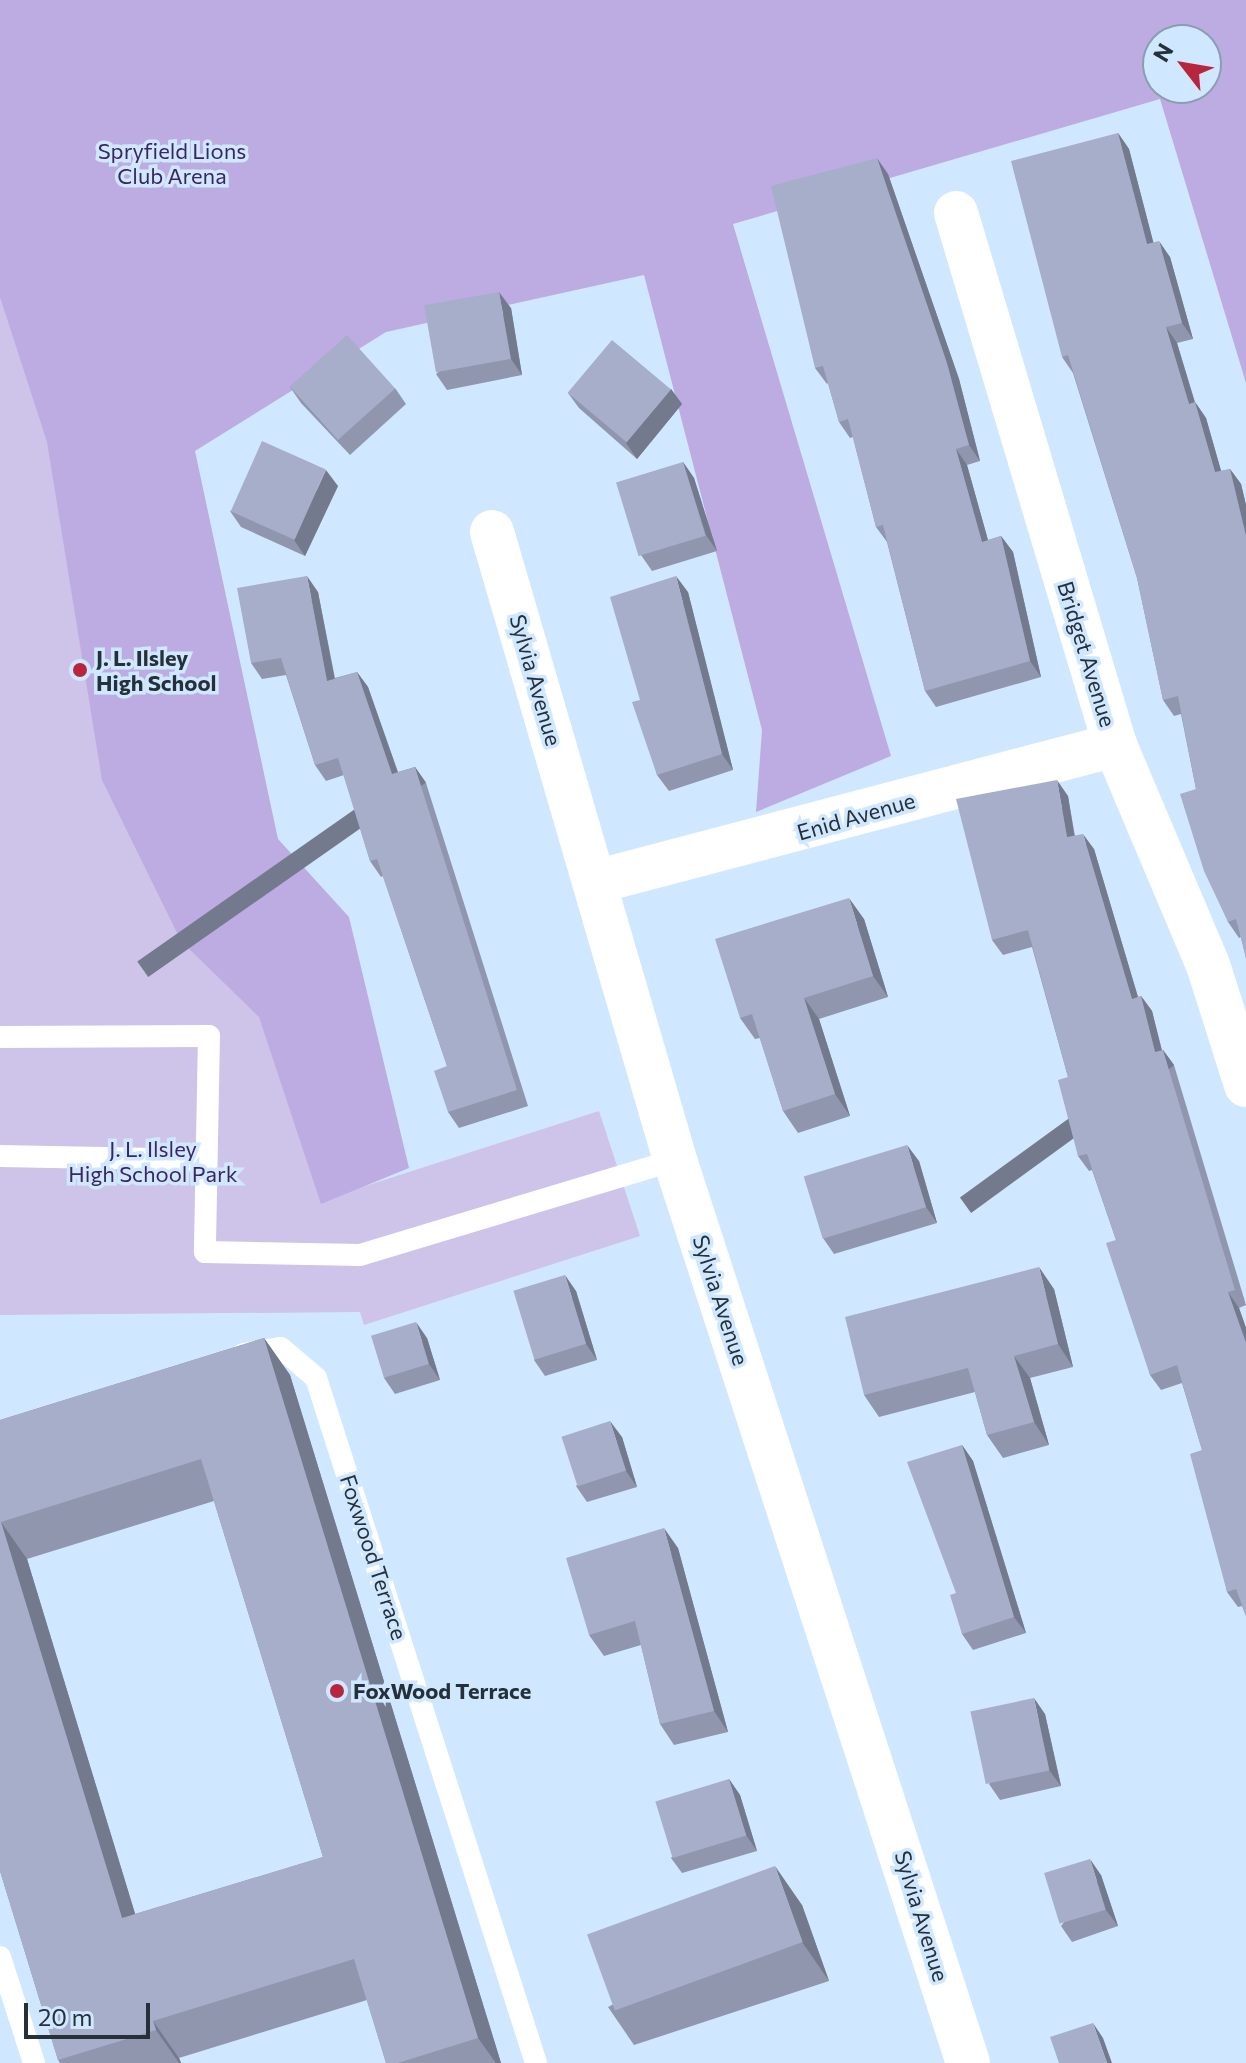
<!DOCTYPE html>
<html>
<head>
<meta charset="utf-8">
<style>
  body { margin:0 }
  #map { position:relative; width:1246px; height:2063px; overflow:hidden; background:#cfe8ff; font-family:Commissioner,sans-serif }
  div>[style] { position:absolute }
  .green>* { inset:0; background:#cec3e8 }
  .forest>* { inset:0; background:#bdace2 }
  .service>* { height:22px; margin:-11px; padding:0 11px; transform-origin:11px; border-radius:11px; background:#fff }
  .minor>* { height:44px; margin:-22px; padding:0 22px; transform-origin:22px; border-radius:22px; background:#fff }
  .wall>* { inset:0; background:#8f96ae }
  .shaded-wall>* { inset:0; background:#747a8d; transform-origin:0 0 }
  .building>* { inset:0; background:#a6aeca; transform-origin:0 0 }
  .dots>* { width:22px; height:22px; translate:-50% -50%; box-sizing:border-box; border:4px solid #cfe8ff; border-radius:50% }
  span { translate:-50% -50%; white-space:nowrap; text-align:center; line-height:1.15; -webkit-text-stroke:7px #cfe8ff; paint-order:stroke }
  .park-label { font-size:22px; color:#3d2463 }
  .street-label { font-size:22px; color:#263039 }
  .poi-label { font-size:22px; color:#263039; font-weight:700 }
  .left { translate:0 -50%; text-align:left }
  .north { position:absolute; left:1142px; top:24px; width:80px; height:80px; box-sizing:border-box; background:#cfe8ff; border:2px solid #8b9eb0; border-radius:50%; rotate:301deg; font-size:22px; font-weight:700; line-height:32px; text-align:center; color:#263039 }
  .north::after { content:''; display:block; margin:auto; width:28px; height:36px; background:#b7263d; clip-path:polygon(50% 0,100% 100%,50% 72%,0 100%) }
  .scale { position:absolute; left:24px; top:2003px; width:126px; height:36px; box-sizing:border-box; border:4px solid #263039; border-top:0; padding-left:10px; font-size:24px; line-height:28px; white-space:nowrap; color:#263039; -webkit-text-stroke:6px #cfe8ff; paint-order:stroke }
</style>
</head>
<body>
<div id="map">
  <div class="green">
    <i style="clip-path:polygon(0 0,1246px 0,1206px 40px,1158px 40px,75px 398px,325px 1199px,599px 1111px,640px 1236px,364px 1325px,360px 1312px,0 1315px)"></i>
  </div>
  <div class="forest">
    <i style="clip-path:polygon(evenodd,0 0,1246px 0,1246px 383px,1160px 99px,733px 224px,891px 756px,756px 812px,762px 730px,644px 275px,386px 332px,195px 451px,278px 839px,349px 917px,409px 1168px,321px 1204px,259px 1017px,181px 941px,102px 780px,47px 442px,0 297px,0 0,1158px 40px,1206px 40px,1206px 88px,1158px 88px,1158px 40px)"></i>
  </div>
  <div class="service">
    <i style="left:0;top:1037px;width:209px;rotate:-0.3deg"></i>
    <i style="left:209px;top:1036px;width:216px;rotate:91.1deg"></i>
    <i style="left:205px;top:1252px;width:155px;rotate:1.1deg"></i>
    <i style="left:360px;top:1255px;width:329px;rotate:-16.8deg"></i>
    <i style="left:0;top:1156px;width:206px;rotate:1.1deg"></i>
    <i style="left:243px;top:1354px;width:38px;rotate:-9deg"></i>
    <i style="left:281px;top:1348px;width:46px;rotate:40.6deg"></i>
    <i style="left:316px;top:1378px;width:719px;rotate:72.19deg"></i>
    <i style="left:0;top:1957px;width:111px;rotate:72.2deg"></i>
  </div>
  <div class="minor">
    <i style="left:956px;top:213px;width:555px;rotate:73.36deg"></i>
    <i style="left:1115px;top:745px;width:239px;rotate:67.1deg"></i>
    <i style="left:1208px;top:965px;width:126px;rotate:72.4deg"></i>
    <i style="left:492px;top:532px;width:654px;rotate:73.75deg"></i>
    <i style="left:675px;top:1160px;width:949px;rotate:72.02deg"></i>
    <i style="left:595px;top:882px;width:538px;rotate:-14.76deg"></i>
  </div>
  <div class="wall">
    <i style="clip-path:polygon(1118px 133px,1129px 149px,1153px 242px,1170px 257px,1193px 339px,1177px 343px,1195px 402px,1206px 418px,1221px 471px,1230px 469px,1241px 484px,1246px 505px,1246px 958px,1241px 937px,1239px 938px,1228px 922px,1196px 789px,1181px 714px,1174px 716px,1163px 700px,1137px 578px,1073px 373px,1062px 357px)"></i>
    <i style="clip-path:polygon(888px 174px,959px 379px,980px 461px,967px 465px,988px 540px,1001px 536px,1013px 552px,1041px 677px,936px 707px,925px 691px,887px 542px,876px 527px,853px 437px,850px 438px,839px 422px,828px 383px,827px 384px,815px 368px)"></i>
    <i style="clip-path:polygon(511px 308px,522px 375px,447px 390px,436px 374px)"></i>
    <i style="clip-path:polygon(290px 387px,395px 388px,406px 404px,350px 455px,301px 403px)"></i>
    <i style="clip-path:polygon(671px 389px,682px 404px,637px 459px,579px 408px,568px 393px)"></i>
    <i style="clip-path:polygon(683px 462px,694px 478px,717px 551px,652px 571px,641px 555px)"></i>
    <i style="clip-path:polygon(338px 486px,305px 556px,241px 527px,230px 511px)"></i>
    <i style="clip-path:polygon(318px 592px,335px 678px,357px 672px,368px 687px,398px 772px,415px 767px,426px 783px,528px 1106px,459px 1128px,448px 1112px,447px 1066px,383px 876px,381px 877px,370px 861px,344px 775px,326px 781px,315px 765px,286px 675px,262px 679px,251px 663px)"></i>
    <i style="clip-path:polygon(688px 592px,733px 770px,669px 791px,657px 775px,640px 700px)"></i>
    <i style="clip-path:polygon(1068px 796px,1075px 836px,1094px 849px,1138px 997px,1141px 996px,1152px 1011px,1162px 1050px,1163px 1050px,1174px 1065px,1246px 1305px,1239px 1308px,1246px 1328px,1246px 1616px,1242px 1606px,1238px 1607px,1227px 1592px,1202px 1450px,1182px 1383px,1161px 1390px,1150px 1375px,1116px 1240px,1092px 1170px,1089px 1171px,1078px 1156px,1068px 1077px,1032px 947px,1003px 955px,992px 940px)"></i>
    <i style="clip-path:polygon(864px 919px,888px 997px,819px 1019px,850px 1116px,798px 1133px,783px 1111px,760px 1038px,755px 1039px,740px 1018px)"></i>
    <i style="clip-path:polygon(919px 1161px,937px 1223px,834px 1254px,823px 1238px)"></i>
    <i style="clip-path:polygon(1054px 1289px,1073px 1367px,1030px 1378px,1049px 1445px,1003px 1458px,987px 1435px,975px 1392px,879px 1417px,864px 1395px)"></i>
    <i style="clip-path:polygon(576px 1291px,597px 1360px,545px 1376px,534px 1360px)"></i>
    <i style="clip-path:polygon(evenodd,264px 1338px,290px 1375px,501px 2063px,386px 2063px,367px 2000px,179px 2058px,181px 2063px,60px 2063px,58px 2060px,0 1871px,0 1420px,264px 1338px,214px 1501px,323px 1857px,135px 1914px,27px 1559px,214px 1501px)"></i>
    <i style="clip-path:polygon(427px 1338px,440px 1380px,395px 1394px,384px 1378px)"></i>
    <i style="clip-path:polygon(622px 1437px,637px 1487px,587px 1502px,576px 1486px)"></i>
    <i style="clip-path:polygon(962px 1445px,973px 1461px,1026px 1633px,973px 1650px,962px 1634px,956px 1593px)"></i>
    <i style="clip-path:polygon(678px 1548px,728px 1732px,674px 1745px,660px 1724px,641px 1645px,604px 1656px,589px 1635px)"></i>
    <i style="clip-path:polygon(1045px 1714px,1061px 1786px,1000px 1800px,989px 1784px)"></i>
    <i style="clip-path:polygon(729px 1779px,740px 1795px,757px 1851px,682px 1873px,671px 1858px)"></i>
    <i style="clip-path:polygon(1101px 1875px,1118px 1926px,1072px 1942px,1061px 1926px)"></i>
    <i style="clip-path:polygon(802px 1905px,829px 1981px,634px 2045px,608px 2007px)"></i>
  </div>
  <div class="shaded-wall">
    <i style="clip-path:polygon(1118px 133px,1129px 149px,1158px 260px,1147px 244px)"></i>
    <i style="clip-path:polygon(877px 158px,888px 174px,959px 379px,980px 461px,969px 445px)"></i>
    <i style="clip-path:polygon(1159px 241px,1170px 257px,1193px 339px,1182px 323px)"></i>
    <i style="clip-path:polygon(499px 292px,511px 308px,522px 375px,511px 359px)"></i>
    <i style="clip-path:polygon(1166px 327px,1177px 343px,1200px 420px,1189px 404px)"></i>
    <i style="clip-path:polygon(671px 389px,682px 404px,637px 459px,626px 443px)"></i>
    <i style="clip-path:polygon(1195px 402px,1206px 418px,1226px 488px,1215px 472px)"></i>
    <i style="clip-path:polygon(956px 449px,967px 465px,993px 558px,982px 542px)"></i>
    <i style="clip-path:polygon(683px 462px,694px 478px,717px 551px,706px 535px)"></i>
    <i style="clip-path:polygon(1230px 469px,1241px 484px,1246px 505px,1246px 536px)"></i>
    <i style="clip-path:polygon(326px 470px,338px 486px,305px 556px,294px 540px)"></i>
    <i style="clip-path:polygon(1001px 536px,1013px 552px,1041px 677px,1030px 661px)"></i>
    <i style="clip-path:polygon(307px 576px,318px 592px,338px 697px,327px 681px)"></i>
    <i style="clip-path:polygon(676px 576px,688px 592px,733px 770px,722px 754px)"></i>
    <i style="clip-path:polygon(357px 672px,368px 687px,404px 790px,392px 774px)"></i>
    <i style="left:415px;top:767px;width:19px;height:339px;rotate:55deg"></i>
    <i style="clip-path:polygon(1057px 780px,1068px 796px,1077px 853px,1067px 837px)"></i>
    <i style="clip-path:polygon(1083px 834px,1094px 849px,1143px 1014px,1132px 999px)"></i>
    <i style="clip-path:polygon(849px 898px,864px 919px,888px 997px,873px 976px)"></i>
    <i style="clip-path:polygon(1141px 996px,1152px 1011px,1166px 1068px,1155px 1052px)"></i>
    <i style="clip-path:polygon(804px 998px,819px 1019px,850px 1116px,835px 1094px)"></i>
    <i style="left:1163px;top:1050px;width:19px;height:251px;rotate:54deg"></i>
    <i style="clip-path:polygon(907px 1145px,919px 1161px,937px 1223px,926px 1207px)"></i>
    <i style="clip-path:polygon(1039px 1267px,1054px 1289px,1073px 1367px,1058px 1344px)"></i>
    <i style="clip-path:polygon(565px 1275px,576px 1291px,597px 1360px,586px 1344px)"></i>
    <i style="clip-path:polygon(1228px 1292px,1239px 1308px,1246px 1328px,1246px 1343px)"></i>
    <i style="clip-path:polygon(416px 1322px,427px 1338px,440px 1380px,429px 1364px)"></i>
    <i style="clip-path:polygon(264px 1338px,290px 1375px,501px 2063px,496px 2063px,478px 2038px)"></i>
    <i style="clip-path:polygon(1014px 1356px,1030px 1378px,1049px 1445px,1034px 1422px)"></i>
    <i style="clip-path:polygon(610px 1421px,622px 1437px,637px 1487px,626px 1471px)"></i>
    <i style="clip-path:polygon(962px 1445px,973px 1461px,1026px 1633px,1014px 1617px)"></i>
    <i style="clip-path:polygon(1px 1522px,27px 1559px,148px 1956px,122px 1918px)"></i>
    <i style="clip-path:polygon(664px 1528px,678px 1548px,728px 1732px,714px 1711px)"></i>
    <i style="clip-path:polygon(1034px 1698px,1045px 1714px,1061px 1786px,1049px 1770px)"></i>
    <i style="clip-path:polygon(729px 1779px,740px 1795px,757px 1851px,746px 1835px)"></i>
    <i style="clip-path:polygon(1090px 1859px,1101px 1875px,1118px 1926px,1106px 1910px)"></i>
    <i style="clip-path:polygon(775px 1866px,802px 1905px,829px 1981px,802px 1942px)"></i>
    <i style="clip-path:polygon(153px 2021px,179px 2058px,181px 2063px,179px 2063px,156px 2030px)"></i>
    <i style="clip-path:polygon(1093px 2023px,1103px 2038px,1112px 2063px,1107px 2063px)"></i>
  </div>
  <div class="building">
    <i style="clip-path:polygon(1118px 133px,1147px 244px,1159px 241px,1182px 323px,1166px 327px,1189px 404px,1195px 402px,1215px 472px,1230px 469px,1246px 536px,1246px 958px,1236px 919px,1228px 922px,1204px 871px,1180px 794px,1196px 789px,1178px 696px,1163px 700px,1137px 578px,1068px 355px,1062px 357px,1011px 161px)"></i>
    <i style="clip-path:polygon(877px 158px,947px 363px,969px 445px,956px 449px,982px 542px,1001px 536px,1030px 661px,925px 691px,883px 525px,876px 527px,848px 419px,839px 422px,823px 366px,815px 368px,771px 186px)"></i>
    <i style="left:499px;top:292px;width:68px;height:76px;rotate:80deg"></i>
    <i style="left:347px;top:335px;width:72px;height:77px;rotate:48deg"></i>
    <i style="left:612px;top:340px;width:77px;height:69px;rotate:40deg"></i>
    <i style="left:262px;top:441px;width:70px;height:77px;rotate:24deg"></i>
    <i style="left:683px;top:462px;width:77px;height:70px;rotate:73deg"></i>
    <i style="clip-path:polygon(307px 576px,327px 681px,357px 672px,392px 774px,415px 767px,517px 1090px,448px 1112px,434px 1071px,447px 1066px,377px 859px,370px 861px,338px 758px,315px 765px,281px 658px,251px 663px,237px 588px)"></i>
    <i style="clip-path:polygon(676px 576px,722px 754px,657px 775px,632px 702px,640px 700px,610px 597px)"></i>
    <i style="clip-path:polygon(1057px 780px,1067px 837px,1083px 834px,1132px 999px,1141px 996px,1155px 1052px,1163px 1050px,1235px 1290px,1228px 1292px,1246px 1343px,1246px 1616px,1236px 1589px,1227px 1592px,1190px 1454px,1202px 1450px,1177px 1365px,1150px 1375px,1106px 1243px,1116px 1240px,1087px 1154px,1078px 1156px,1058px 1080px,1068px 1077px,1028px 930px,992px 940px,956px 799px)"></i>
    <i style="clip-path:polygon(849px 898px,873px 976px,804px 998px,835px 1094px,783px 1111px,752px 1014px,740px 1018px,715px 939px)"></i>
    <i style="left:907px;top:1145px;width:65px;height:108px;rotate:73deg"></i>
    <i style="clip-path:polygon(1039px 1267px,1058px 1344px,1014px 1356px,1034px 1422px,987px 1435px,968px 1368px,864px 1395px,845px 1317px)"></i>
    <i style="left:565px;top:1275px;width:72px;height:54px;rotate:73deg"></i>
    <i style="left:416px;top:1322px;width:44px;height:47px;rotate:73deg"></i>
    <i style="clip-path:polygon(evenodd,264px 1338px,478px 2038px,398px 2063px,386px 2063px,354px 1959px,153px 2021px,156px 2030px,58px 2060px,0 1871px,0 1420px,264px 1338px,201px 1459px,323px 1857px,122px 1918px,1px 1522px,201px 1459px)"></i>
    <i style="left:610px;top:1421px;width:52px;height:51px;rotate:72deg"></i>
    <i style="clip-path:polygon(962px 1445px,1014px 1617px,962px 1634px,950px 1595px,956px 1593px,907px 1462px)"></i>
    <i style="clip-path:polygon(664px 1528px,714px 1711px,660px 1724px,635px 1621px,589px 1635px,566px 1558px)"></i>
    <i style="left:1034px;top:1698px;width:74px;height:65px;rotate:78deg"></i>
    <i style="left:729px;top:1779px;width:59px;height:77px;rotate:73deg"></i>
    <i style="left:1090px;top:1859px;width:53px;height:48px;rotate:73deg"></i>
    <i style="left:775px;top:1866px;width:81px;height:200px;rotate:70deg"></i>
    <i style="clip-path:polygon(1093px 2023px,1107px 2063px,1059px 2063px,1050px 2037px)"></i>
  </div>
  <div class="dots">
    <i style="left:80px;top:670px;background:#b7263d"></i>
    <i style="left:337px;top:1691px;background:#b7263d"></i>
  </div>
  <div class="park-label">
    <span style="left:172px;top:163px">Spryfield Lions<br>Club Arena</span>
    <span style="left:153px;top:1161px">J. L. Ilsley<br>High School Park</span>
  </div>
  <div class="street-label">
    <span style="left:1087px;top:654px;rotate:73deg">Bridget Avenue</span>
    <span style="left:536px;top:680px;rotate:74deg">Sylvia Avenue</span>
    <span style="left:856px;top:816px;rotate:-16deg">Enid Avenue</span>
    <span style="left:721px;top:1300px;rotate:72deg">Sylvia Avenue</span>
    <span style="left:374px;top:1557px;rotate:72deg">Foxwood Terrace</span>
    <span style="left:922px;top:1916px;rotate:73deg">Sylvia Avenue</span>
  </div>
  <div class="poi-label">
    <span class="left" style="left:96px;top:670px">J. L. Ilsley<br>High School</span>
    <span class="left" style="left:353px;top:1691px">FoxWood Terrace</span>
  </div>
  <div class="north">N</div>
  <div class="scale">20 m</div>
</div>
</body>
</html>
